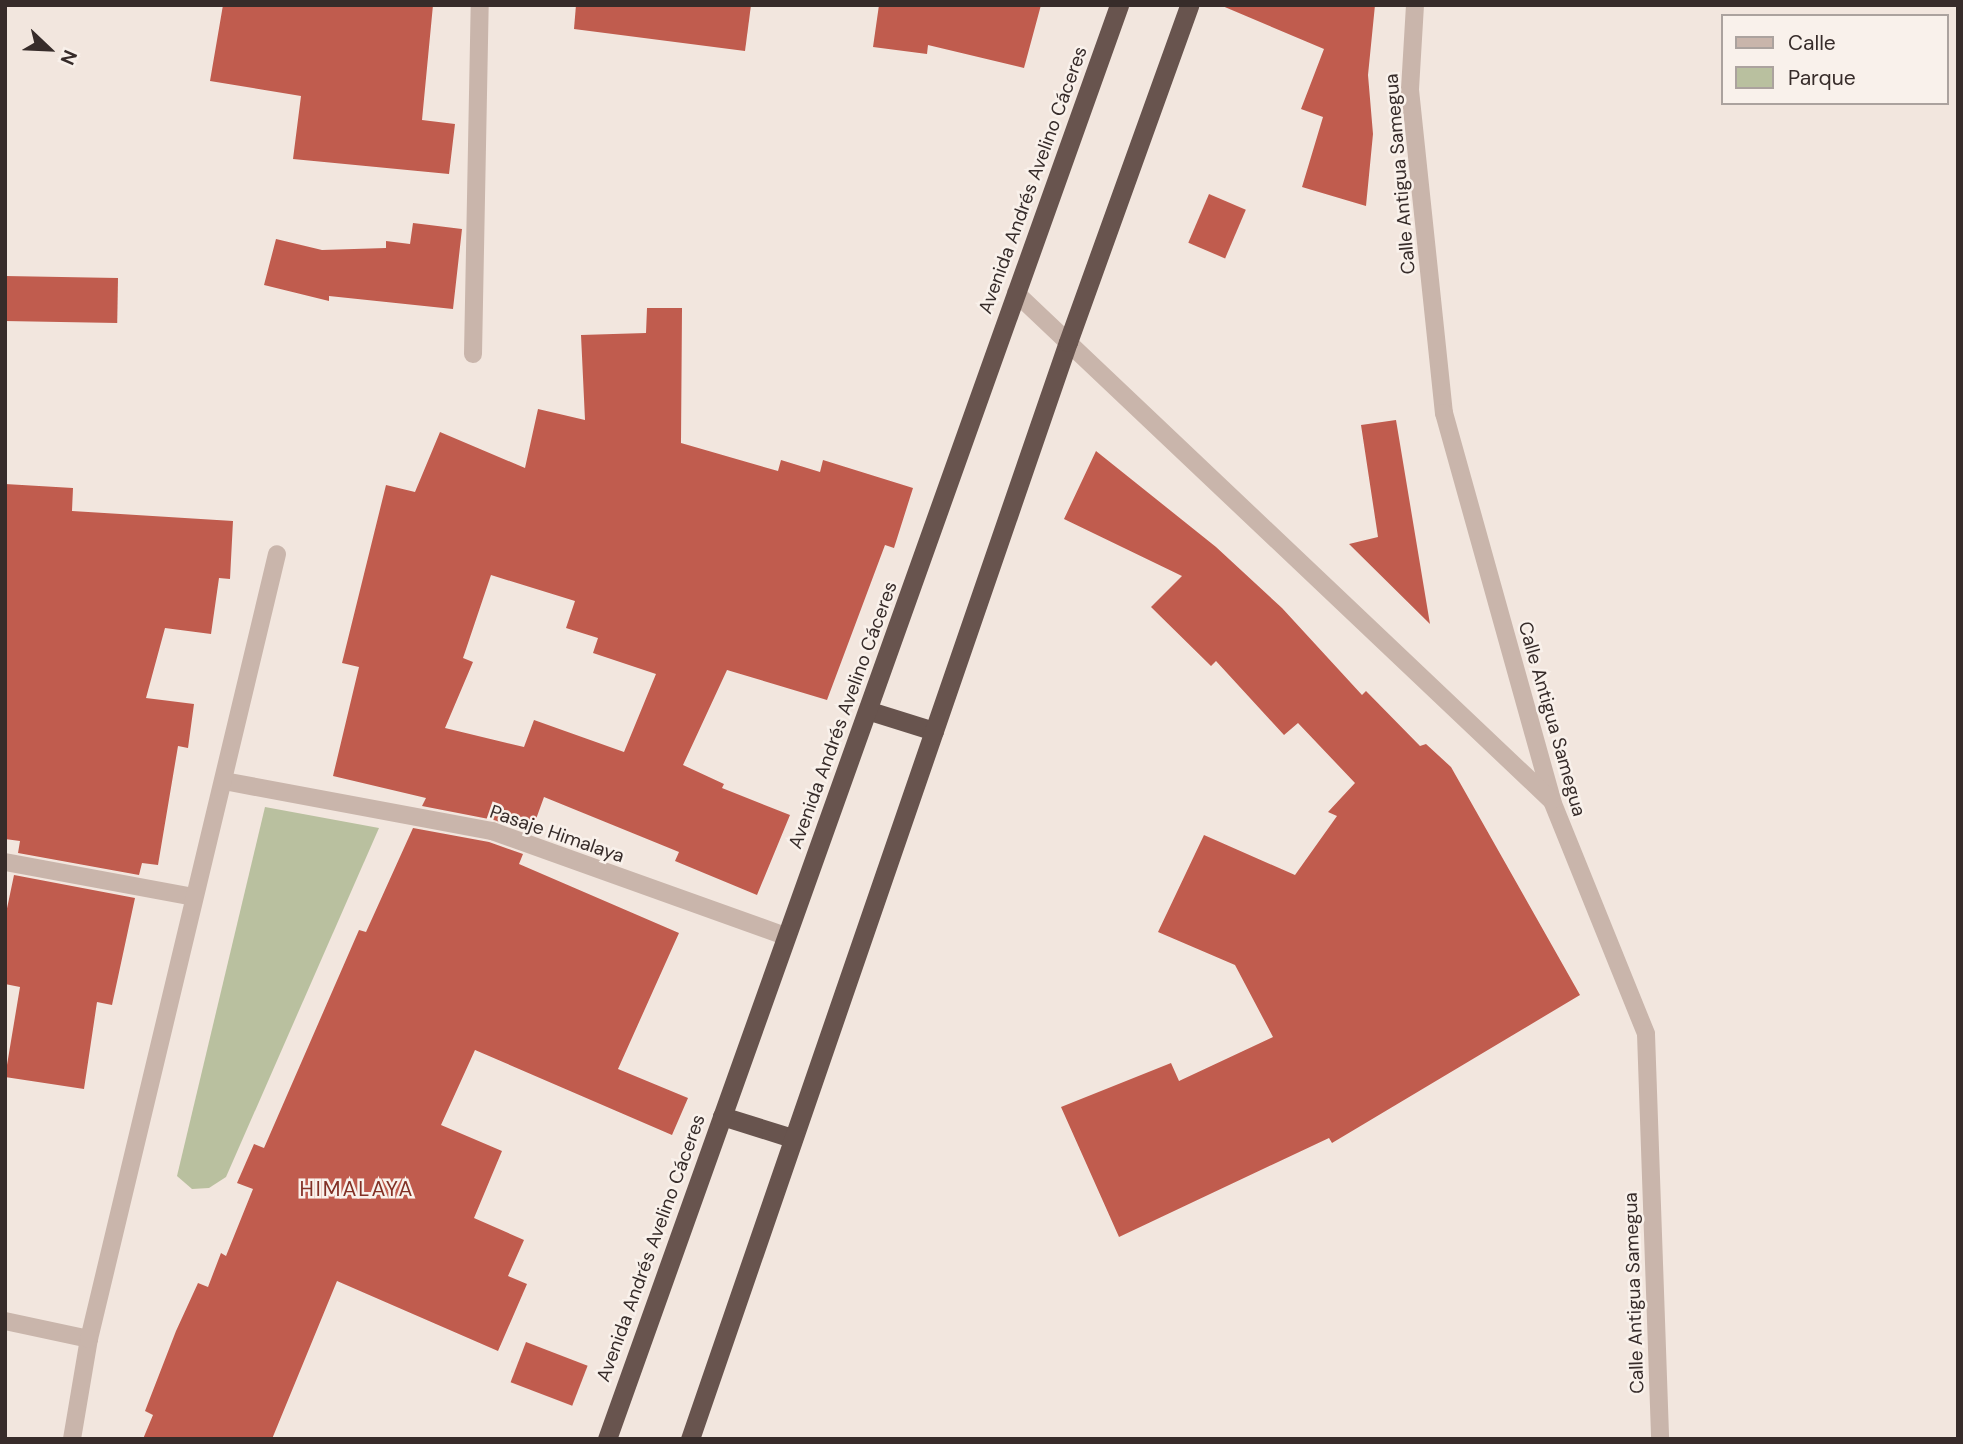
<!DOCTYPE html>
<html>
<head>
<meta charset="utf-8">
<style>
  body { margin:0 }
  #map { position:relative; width:1963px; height:1444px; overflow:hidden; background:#f2e6de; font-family:"DM Sans",sans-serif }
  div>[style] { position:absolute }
  .green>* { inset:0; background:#b9c09f }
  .building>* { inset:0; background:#c05c4e; transform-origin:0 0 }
  .minor>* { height:18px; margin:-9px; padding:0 9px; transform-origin:9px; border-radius:9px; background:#c9b5ab }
  .trunk>* { height:19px; margin:-9.5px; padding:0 9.5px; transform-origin:9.5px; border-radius:9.5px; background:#68544e }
  span { translate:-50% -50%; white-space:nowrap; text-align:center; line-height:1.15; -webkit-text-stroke:5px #f9f1eb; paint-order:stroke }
  .street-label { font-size:19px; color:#372c2a }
  .neighbourhood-label { font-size:21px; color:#823126; letter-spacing:2px }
  .frame { position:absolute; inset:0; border:7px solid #372c2a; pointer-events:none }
  .legend { position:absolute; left:1721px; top:14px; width:228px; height:91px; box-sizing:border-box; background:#f9f1eb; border:2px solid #aba29e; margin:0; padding:9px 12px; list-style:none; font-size:21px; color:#372c2a }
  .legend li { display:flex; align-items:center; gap:14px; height:35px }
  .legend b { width:35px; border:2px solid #aba29e }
  .north { position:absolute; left:14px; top:14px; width:70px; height:70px; -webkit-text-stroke:5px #f9f1eb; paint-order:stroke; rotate:113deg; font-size:19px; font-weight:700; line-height:28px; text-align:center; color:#372c2a }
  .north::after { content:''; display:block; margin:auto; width:24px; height:32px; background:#372c2a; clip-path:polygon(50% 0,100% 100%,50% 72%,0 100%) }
</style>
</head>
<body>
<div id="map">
  <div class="green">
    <i style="clip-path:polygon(265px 807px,379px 828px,226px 1177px,209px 1188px,192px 1189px,177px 1176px)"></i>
  </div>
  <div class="building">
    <i style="clip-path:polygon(223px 5px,433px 5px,422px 120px,455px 124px,449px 174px,293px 159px,301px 96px,210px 81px)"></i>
    <i style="clip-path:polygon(576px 5px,751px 5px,745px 51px,574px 29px)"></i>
    <i style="clip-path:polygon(879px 5px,1041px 5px,1024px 68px,928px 45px,927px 54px,873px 47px)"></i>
    <i style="clip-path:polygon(1220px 5px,1375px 5px,1368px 75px,1373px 134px,1366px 206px,1302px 187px,1323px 117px,1301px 109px,1324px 49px)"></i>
    <i style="left:1209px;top:194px;width:40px;height:53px;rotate:23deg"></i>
    <i style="clip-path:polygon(413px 223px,462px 229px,453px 309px,329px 296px,329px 301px,264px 285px,276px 239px,322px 250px,386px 248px,386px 241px,410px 244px)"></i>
    <i style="left:118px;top:278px;width:45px;height:113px;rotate:91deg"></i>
    <i style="clip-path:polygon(evenodd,647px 308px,682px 308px,681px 443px,778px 471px,781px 460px,820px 472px,823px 460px,913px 488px,894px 548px,885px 545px,827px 700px,727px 670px,683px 765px,724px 784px,722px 788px,790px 815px,757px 895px,675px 861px,679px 852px,544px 797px,531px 833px,494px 820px,422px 806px,426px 798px,333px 776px,359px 667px,342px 663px,386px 485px,415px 492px,440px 432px,525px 468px,538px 409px,585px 420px,581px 335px,646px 333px,647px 308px,491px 575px,575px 601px,566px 628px,598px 638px,593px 653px,656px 674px,624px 752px,534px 720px,524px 747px,445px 728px,473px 662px,463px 658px,491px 575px)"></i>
    <i style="clip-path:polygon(1396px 420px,1430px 624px,1349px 544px,1378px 537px,1361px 425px)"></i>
    <i style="clip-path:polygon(1096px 451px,1216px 547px,1282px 608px,1362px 695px,1366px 691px,1420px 746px,1426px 744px,1451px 767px,1580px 995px,1332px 1143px,1329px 1138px,1119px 1237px,1061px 1107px,1171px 1063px,1179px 1081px,1273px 1037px,1235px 965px,1158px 932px,1204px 835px,1295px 875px,1337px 816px,1328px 812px,1355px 783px,1298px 723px,1284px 735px,1216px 661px,1211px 666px,1151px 607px,1182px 576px,1064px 519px)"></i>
    <i style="clip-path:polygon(5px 484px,73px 488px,72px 511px,233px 521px,230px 579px,219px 578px,211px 634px,165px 628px,146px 698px,194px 704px,188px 748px,178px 746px,158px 865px,142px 863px,139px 875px,18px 853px,20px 841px,5px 839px)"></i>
    <i style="clip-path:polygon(413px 828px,489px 842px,523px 854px,519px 864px,679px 933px,618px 1069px,688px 1098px,672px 1135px,475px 1050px,441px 1125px,502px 1151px,474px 1218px,524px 1240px,508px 1276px,527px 1284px,498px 1351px,337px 1281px,272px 1439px,143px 1439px,153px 1415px,145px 1411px,176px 1331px,198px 1283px,208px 1287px,221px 1253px,226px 1256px,253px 1189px,237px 1183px,254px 1144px,264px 1148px,359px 930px,366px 932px)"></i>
    <i style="clip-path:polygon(14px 875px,135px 898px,112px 1005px,97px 1002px,84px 1089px,5px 1077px,20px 987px,5px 984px,5px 918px)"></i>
    <i style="left:526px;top:1342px;width:66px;height:43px;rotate:21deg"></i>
  </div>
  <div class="minor">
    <i style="left:1415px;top:5px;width:85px;rotate:93.4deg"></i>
    <i style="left:1410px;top:90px;width:325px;rotate:84deg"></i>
    <i style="left:1444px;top:413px;width:403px;rotate:74.4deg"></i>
    <i style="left:1552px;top:801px;width:251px;rotate:68deg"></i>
    <i style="left:1646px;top:1034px;width:405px;rotate:88deg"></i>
    <i style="left:1016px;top:293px;width:738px;rotate:43.46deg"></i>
    <i style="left:473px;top:354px;width:349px;rotate:-88.9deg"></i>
    <i style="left:224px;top:781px;width:273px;rotate:10.6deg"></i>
    <i style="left:492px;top:831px;width:312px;rotate:19.7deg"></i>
    <i style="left:5px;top:862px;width:192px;rotate:10.5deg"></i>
    <i style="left:5px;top:1321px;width:86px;rotate:12.1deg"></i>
    <i style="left:72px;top:1439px;width:101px;rotate:-80.4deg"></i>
    <i style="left:89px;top:1339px;width:807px;rotate:-76.53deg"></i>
  </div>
  <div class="trunk">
    <i style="left:870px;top:711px;width:67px;rotate:17.4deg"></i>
    <i style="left:722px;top:1116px;width:73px;rotate:17.4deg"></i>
    <i style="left:607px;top:1439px;width:1523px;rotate:-70.35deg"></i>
    <i style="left:690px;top:1439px;width:1160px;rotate:-70.99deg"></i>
    <i style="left:1068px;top:342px;width:358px;rotate:-70.2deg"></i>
  </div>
  <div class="street-label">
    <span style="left:1400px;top:174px;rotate:-95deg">Calle Antigua Samegua</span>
    <span style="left:1033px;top:180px;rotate:-70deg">Avenida Andrés Avelino Cáceres</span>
    <span style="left:843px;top:715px;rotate:-70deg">Avenida Andrés Avelino Cáceres</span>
    <span style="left:1552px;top:719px;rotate:74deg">Calle Antigua Samegua</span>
    <span style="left:557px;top:834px;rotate:19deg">Pasaje Himalaya</span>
    <span style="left:651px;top:1248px;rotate:-70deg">Avenida Andrés Avelino Cáceres</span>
    <span style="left:1634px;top:1293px;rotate:-92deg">Calle Antigua Samegua</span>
  </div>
  <div class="neighbourhood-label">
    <span style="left:357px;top:1189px">HIMALAYA</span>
  </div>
  <div class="frame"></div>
  <ul class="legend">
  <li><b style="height:9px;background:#c9b5ab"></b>Calle</li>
  <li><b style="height:19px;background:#b9c09f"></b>Parque</li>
  </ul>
  <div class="north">N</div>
</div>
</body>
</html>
